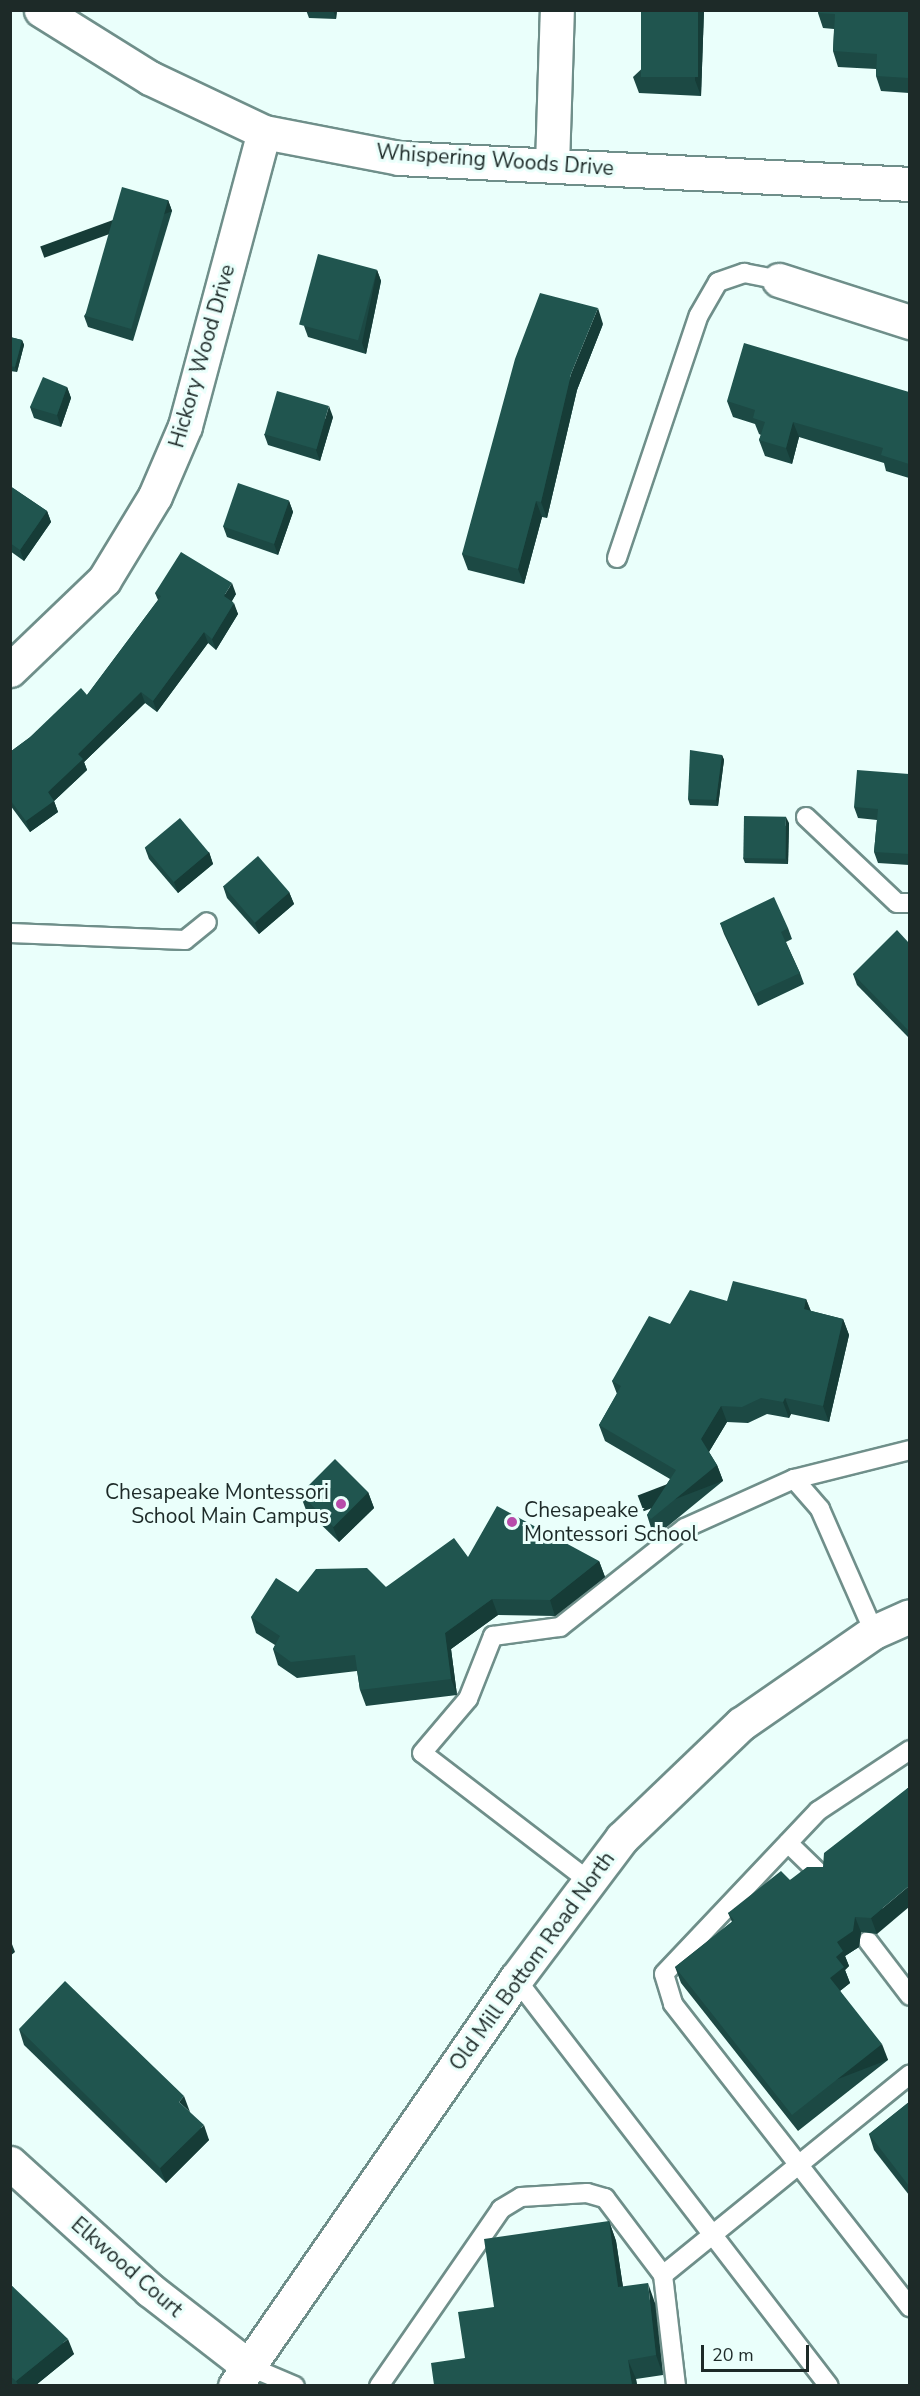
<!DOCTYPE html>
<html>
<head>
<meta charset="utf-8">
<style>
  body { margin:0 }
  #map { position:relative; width:920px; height:2396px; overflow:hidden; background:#eafffb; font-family:"Nunito Sans",sans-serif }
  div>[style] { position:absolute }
  .roads { filter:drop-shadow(2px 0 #6f8f8a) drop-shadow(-2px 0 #6f8f8a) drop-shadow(0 2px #6f8f8a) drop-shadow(0 -2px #6f8f8a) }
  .service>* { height:18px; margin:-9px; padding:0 9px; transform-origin:9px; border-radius:9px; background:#fff }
  .minor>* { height:33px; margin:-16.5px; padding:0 16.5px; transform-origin:16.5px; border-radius:16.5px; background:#fff }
  .wall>* { inset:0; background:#1c4944 }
  .shaded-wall>* { inset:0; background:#163c37; transform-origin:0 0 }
  .building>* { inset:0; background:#20554f; transform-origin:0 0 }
  .dots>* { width:16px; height:16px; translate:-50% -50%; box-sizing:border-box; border:3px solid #eafffb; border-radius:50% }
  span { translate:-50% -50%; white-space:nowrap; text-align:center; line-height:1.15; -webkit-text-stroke:6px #eafffb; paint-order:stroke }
  .street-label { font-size:21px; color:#1d2a28 }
  .poi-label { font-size:21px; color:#1d2a28 }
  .right { translate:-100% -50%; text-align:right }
  .left { translate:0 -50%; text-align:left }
  .frame { position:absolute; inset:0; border:12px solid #1d2a28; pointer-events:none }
  .scale { position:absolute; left:701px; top:2345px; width:108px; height:27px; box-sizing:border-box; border:3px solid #1d2a28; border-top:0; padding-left:8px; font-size:18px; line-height:21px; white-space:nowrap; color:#1d2a28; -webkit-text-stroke:4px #eafffb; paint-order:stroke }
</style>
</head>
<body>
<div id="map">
  <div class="roads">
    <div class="service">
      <i style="left:617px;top:558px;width:256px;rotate:-71.4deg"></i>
      <i style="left:699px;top:315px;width:38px;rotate:-60deg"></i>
      <i style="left:718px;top:282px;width:28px;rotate:-19deg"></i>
      <i style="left:744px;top:273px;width:36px;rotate:11deg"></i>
      <i style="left:806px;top:817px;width:125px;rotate:43.4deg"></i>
      <i style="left:897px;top:903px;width:13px"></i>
      <i style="left:10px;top:933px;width:175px;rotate:2.3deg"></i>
      <i style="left:185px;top:940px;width:28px;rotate:-39deg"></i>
      <i style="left:794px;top:1479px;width:120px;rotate:-14deg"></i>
      <i style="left:910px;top:1750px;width:110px;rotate:146.5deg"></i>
      <i style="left:818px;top:1811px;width:224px;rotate:133.4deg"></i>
      <i style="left:664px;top:1974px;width:31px;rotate:73deg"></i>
      <i style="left:673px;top:2004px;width:385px;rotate:52deg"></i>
      <i style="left:788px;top:1843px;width:46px;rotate:44.1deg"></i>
      <i style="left:589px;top:1881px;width:210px;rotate:-142.5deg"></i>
      <i style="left:422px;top:1753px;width:71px;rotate:-49.6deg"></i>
      <i style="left:468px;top:1699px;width:68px;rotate:-68.4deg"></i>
      <i style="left:493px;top:1636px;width:68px;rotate:-7.7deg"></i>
      <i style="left:560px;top:1627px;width:159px;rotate:-38.4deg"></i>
      <i style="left:685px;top:1528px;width:120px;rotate:-24.2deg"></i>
      <i style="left:794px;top:1479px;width:40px;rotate:49deg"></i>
      <i style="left:820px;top:1509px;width:134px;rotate:66.3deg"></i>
      <i style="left:868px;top:1941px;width:69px;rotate:52.6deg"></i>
      <i style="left:516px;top:1979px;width:513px;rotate:52.44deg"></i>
      <i style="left:663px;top:2275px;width:318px;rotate:-39.1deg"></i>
      <i style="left:248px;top:2366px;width:51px;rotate:23.1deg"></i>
      <i style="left:379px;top:2386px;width:215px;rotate:-55.4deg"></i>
      <i style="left:501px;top:2209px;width:23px;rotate:-31deg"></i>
      <i style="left:521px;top:2197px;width:66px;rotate:-3.5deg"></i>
      <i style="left:587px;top:2193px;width:19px;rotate:16deg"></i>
      <i style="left:605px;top:2198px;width:96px;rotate:53deg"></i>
      <i style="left:663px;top:2275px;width:112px;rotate:83.3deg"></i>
    </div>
    <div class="minor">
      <i style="left:41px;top:10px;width:128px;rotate:32deg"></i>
      <i style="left:150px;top:78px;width:126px;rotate:25.3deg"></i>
      <i style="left:264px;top:132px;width:137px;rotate:10.9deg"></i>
      <i style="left:399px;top:158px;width:512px;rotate:2.91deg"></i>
      <i style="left:552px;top:165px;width:155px;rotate:-88.2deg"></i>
      <i style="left:779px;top:280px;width:138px;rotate:17.8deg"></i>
      <i style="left:10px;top:670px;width:130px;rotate:-43.8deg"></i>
      <i style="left:104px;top:580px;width:98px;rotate:-58.7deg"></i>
      <i style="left:155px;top:496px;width:76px;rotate:-66.8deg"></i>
      <i style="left:185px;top:426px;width:304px;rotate:-75deg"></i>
      <i style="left:10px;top:2163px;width:189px;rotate:42.2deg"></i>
      <i style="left:150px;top:2290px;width:124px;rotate:37.8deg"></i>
      <i style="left:235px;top:2386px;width:495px;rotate:-55.4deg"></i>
      <i style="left:516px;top:1979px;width:176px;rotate:-53.1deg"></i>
      <i style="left:622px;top:1838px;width:165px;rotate:-43.8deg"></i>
      <i style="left:741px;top:1724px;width:162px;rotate:-34.7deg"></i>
      <i style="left:874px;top:1632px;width:39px;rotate:-24deg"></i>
    </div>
  </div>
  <div class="wall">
    <i style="clip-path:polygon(306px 10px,337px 10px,336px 19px,309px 18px)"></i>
    <i style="clip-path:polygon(704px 10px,701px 96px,639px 93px,633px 77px)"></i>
    <i style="clip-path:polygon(909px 10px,909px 93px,881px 91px,876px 76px,876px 69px,838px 67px,833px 51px,834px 29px,823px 28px,818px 13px)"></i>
    <i style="clip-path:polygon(168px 200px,172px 211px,133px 341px,88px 327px,84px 316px)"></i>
    <i style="clip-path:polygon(377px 270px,381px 281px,366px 354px,308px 337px,304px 326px)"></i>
    <i style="clip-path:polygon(603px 324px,577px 390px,547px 518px,542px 517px,524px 584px,468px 570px,462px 554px)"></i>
    <i style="clip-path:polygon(10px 337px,22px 340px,24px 345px,17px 372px,10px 371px)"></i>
    <i style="clip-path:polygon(67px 387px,71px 398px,61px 427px,34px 418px,30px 407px)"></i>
    <i style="clip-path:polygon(909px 392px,909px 478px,886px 471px,884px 463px,799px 437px,792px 464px,765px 456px,759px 440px,761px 435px,759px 434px,755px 424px,733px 417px,727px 401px)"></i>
    <i style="clip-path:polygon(333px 417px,320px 461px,268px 445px,264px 434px)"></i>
    <i style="clip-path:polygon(10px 486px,47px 511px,51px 522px,24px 561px,10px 551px)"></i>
    <i style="clip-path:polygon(289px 501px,293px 512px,278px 555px,227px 537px,223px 526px)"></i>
    <i style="clip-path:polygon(155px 593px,236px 594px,232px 601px,238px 614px,216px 650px,208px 643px,157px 712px,145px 703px,84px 762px,87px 770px,54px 801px,58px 812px,30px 832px,10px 805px,10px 752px,87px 695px,158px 600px)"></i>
    <i style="clip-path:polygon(722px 755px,724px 760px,718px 806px,690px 805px,688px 799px)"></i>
    <i style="clip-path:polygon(909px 774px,909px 865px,878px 863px,874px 852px,877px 820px,858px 818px,854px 807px)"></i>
    <i style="clip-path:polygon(789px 823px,788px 864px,745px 863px,743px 858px)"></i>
    <i style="clip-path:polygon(145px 848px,209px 852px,213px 864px,178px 893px,149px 859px)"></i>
    <i style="clip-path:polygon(223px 886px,289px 892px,294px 904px,259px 934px,227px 898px)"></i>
    <i style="clip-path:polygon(720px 923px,788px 928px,792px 939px,786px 942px,800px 973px,804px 984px,758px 1006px,724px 934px)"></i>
    <i style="clip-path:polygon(909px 943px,909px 1038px,857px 985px,853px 974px)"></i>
    <i style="clip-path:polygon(806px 1299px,811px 1311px,843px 1319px,849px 1335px,829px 1422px,791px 1414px,789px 1418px,767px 1414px,748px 1423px,727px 1422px,709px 1452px,717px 1465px,723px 1481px,657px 1535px,652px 1531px,647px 1515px,670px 1479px,605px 1441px,599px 1425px,617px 1394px,612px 1381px,670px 1324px,727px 1301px)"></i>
    <i style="clip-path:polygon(368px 1492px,374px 1508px,339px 1542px,306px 1510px,300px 1494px)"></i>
    <i style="clip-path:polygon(468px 1557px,599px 1561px,605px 1577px,555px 1616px,498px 1615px,451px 1649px,457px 1695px,366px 1706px,360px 1690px,357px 1671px,297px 1678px,278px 1665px,273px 1649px,275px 1645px,256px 1633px,251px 1617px,298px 1592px,386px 1587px)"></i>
    <i style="clip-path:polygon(909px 1787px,877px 1934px,861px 1932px,859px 1947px,845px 1956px,849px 1966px,845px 1970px,850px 1983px,840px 1991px,888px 2060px,798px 2131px,681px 1983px,675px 1967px,732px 1922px,728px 1913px,790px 1880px,823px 1867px)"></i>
    <i style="clip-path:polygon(19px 2029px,189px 2111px,209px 2140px,166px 2183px,24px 2045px)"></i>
    <i style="clip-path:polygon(909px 2102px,909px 2195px,874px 2150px,869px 2134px)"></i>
    <i style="clip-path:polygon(609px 2221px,616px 2241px,623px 2287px,655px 2303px,663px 2375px,636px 2379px,637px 2385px,434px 2385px,465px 2358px,494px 2307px)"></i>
    <i style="clip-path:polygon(10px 2284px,74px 2354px,36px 2385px,10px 2385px)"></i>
  </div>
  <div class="shaded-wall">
    <i style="clip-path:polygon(333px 10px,337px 10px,336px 19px)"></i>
    <i style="clip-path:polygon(698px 10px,704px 10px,701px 96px,695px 80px)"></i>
    <i style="left:168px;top:200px;width:12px;height:136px;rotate:70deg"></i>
    <i style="clip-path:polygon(377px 270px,381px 281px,366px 354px,362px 343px)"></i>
    <i style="clip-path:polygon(598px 308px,603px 324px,577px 390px,547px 518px,541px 502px,571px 374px)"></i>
    <i style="clip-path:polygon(22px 340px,24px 345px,17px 372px,15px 367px)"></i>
    <i style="clip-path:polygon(67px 387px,71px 398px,61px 427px,57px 415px)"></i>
    <i style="clip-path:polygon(329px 406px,333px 417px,320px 461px,316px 450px)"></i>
    <i style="clip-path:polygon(793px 422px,799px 437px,792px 464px,786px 448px)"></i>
    <i style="clip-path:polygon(289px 501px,293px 512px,278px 555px,274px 544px)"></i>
    <i style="clip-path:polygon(536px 501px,542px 517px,524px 584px,518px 569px)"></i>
    <i style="clip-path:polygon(47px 511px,51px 522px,24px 561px,20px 550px)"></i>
    <i style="clip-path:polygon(232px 583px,236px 594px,228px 607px,224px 596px)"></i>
    <i style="clip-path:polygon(234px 603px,238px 614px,216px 650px,212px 639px)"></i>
    <i style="clip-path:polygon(204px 632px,208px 643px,157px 712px,153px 701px)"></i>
    <i style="clip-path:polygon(141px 692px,145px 703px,84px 762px,87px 770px,54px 801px,58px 812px,30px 832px,26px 821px,78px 754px)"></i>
    <i style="clip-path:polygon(722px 755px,724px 760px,718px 806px,716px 800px)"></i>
    <i style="clip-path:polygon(786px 817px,789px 823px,788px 864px,786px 858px)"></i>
    <i style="clip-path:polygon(209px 852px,213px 864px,178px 893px,174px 882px)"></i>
    <i style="clip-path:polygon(289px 892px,294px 904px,259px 934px,255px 923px)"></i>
    <i style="clip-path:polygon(806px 1299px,812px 1315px,804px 1309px)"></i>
    <i style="clip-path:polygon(843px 1319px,849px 1335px,829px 1422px,823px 1406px)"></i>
    <i style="clip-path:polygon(785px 1398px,791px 1414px,789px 1418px,783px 1402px)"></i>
    <i style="clip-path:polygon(721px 1406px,727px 1422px,707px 1455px,701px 1439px)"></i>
    <i style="left:717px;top:1465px;width:17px;height:85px;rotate:69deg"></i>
    <i style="clip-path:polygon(368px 1492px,374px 1508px,339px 1542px,333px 1527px)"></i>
    <i style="clip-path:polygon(599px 1561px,605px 1577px,555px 1616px,550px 1600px)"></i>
    <i style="clip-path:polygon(492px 1599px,498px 1615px,451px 1649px,457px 1695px,451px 1679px,445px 1633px)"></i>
    <i style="clip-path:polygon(909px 1886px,909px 1907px,877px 1934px,871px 1918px)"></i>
    <i style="clip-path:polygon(855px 1917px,861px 1932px,859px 1947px,845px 1956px,849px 1966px,845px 1970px,850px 1983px,836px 1994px,830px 1978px,836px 1957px,837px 1942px)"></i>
    <i style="clip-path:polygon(10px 1939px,15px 1952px,10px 1956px)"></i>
    <i style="left:882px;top:2044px;width:17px;height:115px;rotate:69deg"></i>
    <i style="clip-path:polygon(184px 2096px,190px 2112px,179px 2102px)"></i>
    <i style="clip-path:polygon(204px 2125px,209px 2140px,166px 2183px,160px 2168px)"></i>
    <i style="clip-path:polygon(609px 2221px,616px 2241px,626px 2307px,618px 2287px)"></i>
    <i style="clip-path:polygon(648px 2283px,655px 2303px,663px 2375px,656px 2355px)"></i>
    <i style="clip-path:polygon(68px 2339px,74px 2354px,36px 2385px,18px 2385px,16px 2381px)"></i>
    <i style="clip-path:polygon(628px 2360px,636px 2379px,637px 2385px,632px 2385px)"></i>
  </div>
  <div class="building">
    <i style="left:641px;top:10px;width:57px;height:67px"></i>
    <i style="clip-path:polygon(818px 10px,909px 10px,909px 78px,876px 76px,877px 54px,833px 51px,835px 14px,818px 13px)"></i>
    <i style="left:122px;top:187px;width:48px;height:134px;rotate:16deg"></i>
    <i style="left:318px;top:254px;width:61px;height:73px;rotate:15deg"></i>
    <i style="clip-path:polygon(540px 293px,598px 308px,571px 374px,541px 502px,536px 501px,518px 569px,462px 554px,515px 359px)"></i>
    <i style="clip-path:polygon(10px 337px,22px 340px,15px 367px,10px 366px)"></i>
    <i style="clip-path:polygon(744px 343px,909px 392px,909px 464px,881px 455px,883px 448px,793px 422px,786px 448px,759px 440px,765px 422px,753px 418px,755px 410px,727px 401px)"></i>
    <i style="clip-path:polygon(43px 377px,67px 387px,57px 415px,30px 407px)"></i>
    <i style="left:277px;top:391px;width:54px;height:45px;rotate:16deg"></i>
    <i style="left:238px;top:483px;width:54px;height:46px;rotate:19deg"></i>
    <i style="clip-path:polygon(10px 486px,47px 511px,20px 550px,10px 543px)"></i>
    <i style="clip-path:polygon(181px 552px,232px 583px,224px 596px,234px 603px,212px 639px,204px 632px,153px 701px,141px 692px,78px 754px,83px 759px,48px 792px,54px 801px,26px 821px,10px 800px,10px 752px,29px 738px,81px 688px,87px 695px,161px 596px,155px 593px)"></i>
    <i style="clip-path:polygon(690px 750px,722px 755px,716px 800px,688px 799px)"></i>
    <i style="clip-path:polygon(857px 770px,909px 774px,909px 854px,874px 852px,878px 809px,854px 807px)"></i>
    <i style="left:744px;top:816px;width:42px;height:42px;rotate:1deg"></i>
    <i style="left:180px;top:818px;width:45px;height:46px;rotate:50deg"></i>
    <i style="left:258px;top:856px;width:48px;height:46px;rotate:49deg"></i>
    <i style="clip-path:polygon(774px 897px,788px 928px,781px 932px,800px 973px,754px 994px,720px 923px)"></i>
    <i style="clip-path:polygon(897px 930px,909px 943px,909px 1031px,853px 974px)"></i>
    <i style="clip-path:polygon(733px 1281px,806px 1299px,804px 1309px,843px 1319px,823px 1406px,785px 1398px,783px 1402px,761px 1398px,742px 1407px,721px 1406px,701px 1439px,717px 1465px,651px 1519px,647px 1515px,676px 1470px,599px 1425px,621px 1386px,612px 1381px,649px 1316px,670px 1324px,690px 1290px,727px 1301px)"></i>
    <i style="left:335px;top:1459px;width:47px;height:49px;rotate:45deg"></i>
    <i style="clip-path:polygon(497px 1506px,599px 1561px,550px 1600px,492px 1599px,445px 1633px,451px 1679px,360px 1690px,355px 1655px,291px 1662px,273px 1649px,280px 1636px,251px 1617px,276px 1578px,298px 1592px,316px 1569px,367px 1568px,386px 1587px,454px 1538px,468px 1557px)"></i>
    <i style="clip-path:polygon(909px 1787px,909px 1886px,871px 1918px,855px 1917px,853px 1931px,837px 1942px,843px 1951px,836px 1957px,844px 1967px,830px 1978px,882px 2044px,792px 2115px,675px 1967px,734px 1920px,728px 1913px,781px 1871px,790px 1880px,807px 1867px,823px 1867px,824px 1853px)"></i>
    <i style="clip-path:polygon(65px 1981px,184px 2096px,179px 2102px,204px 2125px,160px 2168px,19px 2029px)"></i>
    <i style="clip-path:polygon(909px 2102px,909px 2186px,869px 2134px)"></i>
    <i style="clip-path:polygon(609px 2221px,618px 2287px,648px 2283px,656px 2355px,628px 2360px,632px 2385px,434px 2385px,431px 2363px,465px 2358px,458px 2312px,494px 2307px,484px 2239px)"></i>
    <i style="clip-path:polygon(10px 2284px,68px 2339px,16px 2381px,10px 2376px)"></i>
  </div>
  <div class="dots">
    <i style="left:341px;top:1504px;background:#b84baa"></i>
    <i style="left:512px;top:1522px;background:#b84baa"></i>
  </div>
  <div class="street-label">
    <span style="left:495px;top:160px;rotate:4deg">Whispering Woods Drive</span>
    <span style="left:202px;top:356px;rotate:-74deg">Hickory Wood Drive</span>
    <span style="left:532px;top:1961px;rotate:-54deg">Old Mill Bottom Road North</span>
    <span style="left:127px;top:2267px;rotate:41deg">Elkwood Court</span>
  </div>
  <div class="poi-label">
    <span class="right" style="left:329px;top:1504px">Chesapeake Montessori<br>School Main Campus</span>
    <span class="left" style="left:524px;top:1522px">Chesapeake<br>Montessori School</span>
  </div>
  <div class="frame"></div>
  <div class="scale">20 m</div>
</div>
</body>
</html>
